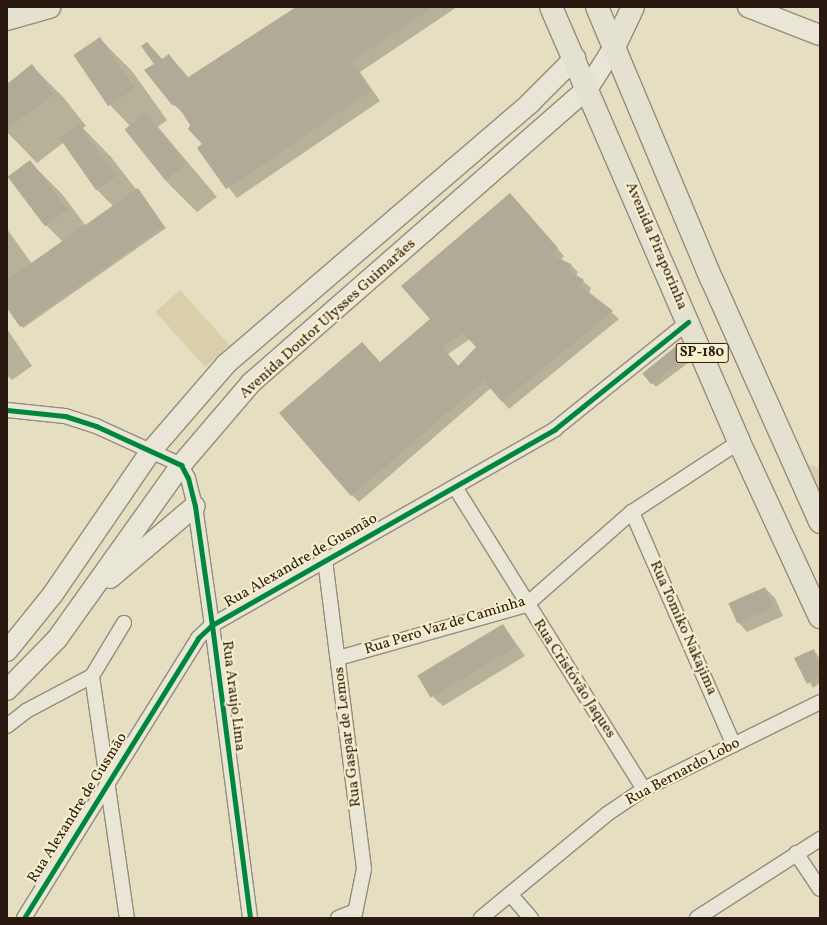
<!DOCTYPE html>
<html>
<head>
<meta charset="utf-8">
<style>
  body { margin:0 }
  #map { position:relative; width:827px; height:925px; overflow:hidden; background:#e5dec1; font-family:Vollkorn,serif }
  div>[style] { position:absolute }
  .green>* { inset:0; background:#dacfaa; transform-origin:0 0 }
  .shadow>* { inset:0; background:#0003 }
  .building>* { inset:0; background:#b0aa97; transform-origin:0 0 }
  .roads { filter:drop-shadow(1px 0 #948d7c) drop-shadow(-1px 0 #948d7c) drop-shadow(0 1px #948d7c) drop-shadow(0 -1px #948d7c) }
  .street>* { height:14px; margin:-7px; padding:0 7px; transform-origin:7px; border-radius:7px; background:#e9e6d7 }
  .secondary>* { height:20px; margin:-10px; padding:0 10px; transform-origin:10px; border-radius:10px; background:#e9e6d7 }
  .primary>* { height:22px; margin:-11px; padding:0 11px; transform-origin:11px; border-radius:11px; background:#e5e1d0 }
  .highway>* { height:22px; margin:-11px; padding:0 11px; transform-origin:11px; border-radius:11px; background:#e5e1d0 }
  .cycleway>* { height:5px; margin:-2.5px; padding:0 2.5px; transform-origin:2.5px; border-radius:2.5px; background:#00873e }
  span { translate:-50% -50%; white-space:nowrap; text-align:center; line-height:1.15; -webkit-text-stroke:4px #f8efcd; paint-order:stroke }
  .shield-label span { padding:1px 3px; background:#f8efcd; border:1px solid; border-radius:3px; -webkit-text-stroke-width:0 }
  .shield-label { font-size:14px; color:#291911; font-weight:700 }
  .street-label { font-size:15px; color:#291911 }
  .frame { position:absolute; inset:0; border:8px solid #291911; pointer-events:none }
</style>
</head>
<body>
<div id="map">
  <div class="green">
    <i style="left:180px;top:290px;width:74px;height:33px;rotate:48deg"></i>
    <i style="clip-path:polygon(804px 463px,820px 468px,820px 494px)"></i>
  </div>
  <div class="shadow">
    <i style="clip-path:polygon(298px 7px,457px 7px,360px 72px,380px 101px,237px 198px,198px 148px,203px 144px,185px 115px,173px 104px,162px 60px,169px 55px,189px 78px)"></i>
    <i style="clip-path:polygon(100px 39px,132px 71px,167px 120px,158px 127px,217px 197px,197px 212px,165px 180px,125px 130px,130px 126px,110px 105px,75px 56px)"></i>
    <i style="clip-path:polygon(32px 66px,64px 98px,86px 126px,83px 128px,111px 157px,166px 228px,23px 328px,7px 306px,7px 229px,32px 264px,63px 242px,46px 225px,30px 162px,62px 194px,86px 226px,113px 206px,97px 190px,64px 142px,37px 163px,7px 132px,7px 85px)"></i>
    <i style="clip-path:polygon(evenodd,517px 202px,564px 256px,561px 260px,571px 265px,578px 272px,576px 276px,591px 288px,589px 293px,619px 319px,509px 409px,491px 388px,359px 502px,352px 495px,380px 363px,431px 319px,517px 202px,470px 339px,478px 347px,459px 367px,448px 354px,470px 339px)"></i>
    <i style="clip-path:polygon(7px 329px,32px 366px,12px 380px,7px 375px)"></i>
    <i style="clip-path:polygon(679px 353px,688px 363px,656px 387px,643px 373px)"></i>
    <i style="clip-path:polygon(765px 588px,775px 598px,783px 616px,747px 632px,738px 622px)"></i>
    <i style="clip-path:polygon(503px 625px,525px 656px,443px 706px,433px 697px)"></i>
    <i style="clip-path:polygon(814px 650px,820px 659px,820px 683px,813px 688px,796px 658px)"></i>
  </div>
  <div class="building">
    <i style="clip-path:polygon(296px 7px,433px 7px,351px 62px,371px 91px,226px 189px,197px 148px,202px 144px,188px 129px,190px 125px,178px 106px,172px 105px,144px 70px,154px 64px,141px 46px,147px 42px,162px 59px,169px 54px,187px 78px)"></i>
    <i style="left:100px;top:37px;width:62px;height:32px;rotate:56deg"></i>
    <i style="clip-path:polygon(32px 64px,54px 94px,7px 129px,7px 84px)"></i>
    <i style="left:145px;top:113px;width:65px;height:26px;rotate:51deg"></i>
    <i style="left:79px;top:124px;width:64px;height:24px;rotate:55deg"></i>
    <i style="left:30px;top:160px;width:62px;height:28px;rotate:53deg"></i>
    <i style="clip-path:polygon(138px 188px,164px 226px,20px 327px,7px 308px,7px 280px)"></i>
    <i style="clip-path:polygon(evenodd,510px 193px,558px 248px,552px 255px,571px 264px,568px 270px,584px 280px,581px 286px,613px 311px,502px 402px,484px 381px,351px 496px,279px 413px,362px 342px,380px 362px,430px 319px,401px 286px,510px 193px,463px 333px,476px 347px,458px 366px,442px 347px,463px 333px)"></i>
    <i style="left:675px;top:347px;width:14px;height:42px;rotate:51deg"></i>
    <i style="left:765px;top:587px;width:22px;height:40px;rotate:66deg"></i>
    <i style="left:503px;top:624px;width:26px;height:100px;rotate:59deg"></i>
    <i style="clip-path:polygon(814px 649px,820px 676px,807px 684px,794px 658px)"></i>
  </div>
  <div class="roads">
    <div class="street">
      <i style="left:7px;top:410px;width:58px;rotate:5.9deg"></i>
      <i style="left:65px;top:416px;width:33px;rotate:18deg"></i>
      <i style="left:96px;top:426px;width:94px;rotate:24.6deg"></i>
      <i style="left:181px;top:465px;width:15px;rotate:62deg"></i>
      <i style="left:188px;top:478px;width:29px;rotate:76deg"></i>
      <i style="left:195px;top:506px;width:120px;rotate:81.9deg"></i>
      <i style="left:212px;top:625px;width:295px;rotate:82.6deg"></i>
      <i style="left:455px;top:487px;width:356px;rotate:58deg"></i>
      <i style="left:632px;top:512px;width:254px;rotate:66.4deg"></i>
      <i style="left:325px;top:560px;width:311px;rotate:82.8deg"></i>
      <i style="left:364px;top:869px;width:50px;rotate:101.5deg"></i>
      <i style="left:338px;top:658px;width:195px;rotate:-15.7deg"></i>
      <i style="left:526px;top:605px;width:141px;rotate:-41.3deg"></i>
      <i style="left:632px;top:512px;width:128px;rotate:-33.2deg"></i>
      <i style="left:92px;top:676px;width:245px;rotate:81.8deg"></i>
      <i style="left:7px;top:726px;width:24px;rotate:-38deg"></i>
      <i style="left:26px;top:711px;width:75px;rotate:-27.9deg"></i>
      <i style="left:92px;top:676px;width:62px;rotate:-58.9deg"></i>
      <i style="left:796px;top:853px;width:43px;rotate:56.3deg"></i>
      <i style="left:510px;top:894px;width:32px;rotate:49deg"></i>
      <i style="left:24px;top:918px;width:330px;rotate:-58.1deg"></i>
      <i style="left:198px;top:638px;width:19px;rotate:-43deg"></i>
      <i style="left:212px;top:625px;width:395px;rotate:-29.7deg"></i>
      <i style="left:555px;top:429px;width:171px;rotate:-38.8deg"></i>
      <i style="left:338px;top:918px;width:16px;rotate:-22deg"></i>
      <i style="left:481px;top:918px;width:163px;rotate:-39.5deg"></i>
      <i style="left:607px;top:814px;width:45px;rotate:-34deg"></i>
      <i style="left:644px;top:789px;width:196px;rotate:-26.3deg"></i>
      <i style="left:697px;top:918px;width:146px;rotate:-32.7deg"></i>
    </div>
    <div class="secondary">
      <i style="left:748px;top:7px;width:77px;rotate:21.3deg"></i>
      <i style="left:110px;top:578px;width:111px;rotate:-40.3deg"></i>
      <i style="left:7px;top:651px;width:73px;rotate:-51.1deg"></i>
      <i style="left:53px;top:594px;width:173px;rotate:-55.6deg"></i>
      <i style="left:151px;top:451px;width:115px;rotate:-49.2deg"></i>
      <i style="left:226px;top:364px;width:401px;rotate:-40.6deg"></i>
      <i style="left:530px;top:103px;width:64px;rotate:-45deg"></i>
      <i style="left:7px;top:690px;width:71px;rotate:-45.6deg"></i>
      <i style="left:57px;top:639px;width:214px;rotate:-54.5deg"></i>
      <i style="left:181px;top:465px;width:108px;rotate:-49.5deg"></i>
      <i style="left:251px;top:383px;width:448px;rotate:-41.2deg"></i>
      <i style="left:588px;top:88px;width:49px;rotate:-57.6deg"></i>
    </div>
    <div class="primary">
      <i style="left:551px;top:7px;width:474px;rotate:66.6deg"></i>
      <i style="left:739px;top:442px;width:193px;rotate:65.2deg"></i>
      <i style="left:597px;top:7px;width:296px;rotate:67.2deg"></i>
      <i style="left:712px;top:280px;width:265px;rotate:65.9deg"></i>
    </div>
    <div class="highway">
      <i style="left:7px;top:19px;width:44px;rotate:-15.9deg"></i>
      <i style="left:614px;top:47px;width:44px;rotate:-64.6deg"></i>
    </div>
  </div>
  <div class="cycleway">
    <i style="left:7px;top:410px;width:58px;rotate:5.9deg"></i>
    <i style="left:65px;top:416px;width:33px;rotate:18deg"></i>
    <i style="left:96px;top:426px;width:94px;rotate:24.6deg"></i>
    <i style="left:181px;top:465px;width:15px;rotate:62deg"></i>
    <i style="left:188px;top:478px;width:29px;rotate:76deg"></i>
    <i style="left:195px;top:506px;width:120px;rotate:81.9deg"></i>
    <i style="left:212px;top:625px;width:295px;rotate:82.6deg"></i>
    <i style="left:24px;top:918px;width:330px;rotate:-58.1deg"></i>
    <i style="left:198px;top:638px;width:19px;rotate:-43deg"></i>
    <i style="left:212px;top:625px;width:395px;rotate:-29.7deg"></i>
    <i style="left:555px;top:429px;width:171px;rotate:-38.8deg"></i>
  </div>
  <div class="shield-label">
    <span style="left:702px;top:353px">SP-180</span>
  </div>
  <div class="street-label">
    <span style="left:656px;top:246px;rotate:67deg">Avenida Piraporinha</span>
    <span style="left:328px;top:319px;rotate:-42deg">Avenida Doutor Ulysses Guimarães</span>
    <span style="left:301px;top:561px;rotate:-30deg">Rua Alexandre de Gusmão</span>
    <span style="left:445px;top:626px;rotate:-17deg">Rua Pero Vaz de Caminha</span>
    <span style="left:683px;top:628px;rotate:66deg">Rua Tomiko Nakajima</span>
    <span style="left:574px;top:679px;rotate:57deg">Rua Cristóvão Jaques</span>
    <span style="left:233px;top:696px;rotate:83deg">Rua Araujo Lima</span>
    <span style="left:348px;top:737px;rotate:-97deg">Rua Gaspar de Lemos</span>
    <span style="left:683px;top:772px;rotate:-28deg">Rua Bernardo Lobo</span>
    <span style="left:78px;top:808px;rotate:-58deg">Rua Alexandre de Gusmão</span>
  </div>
  <div class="frame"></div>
</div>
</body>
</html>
